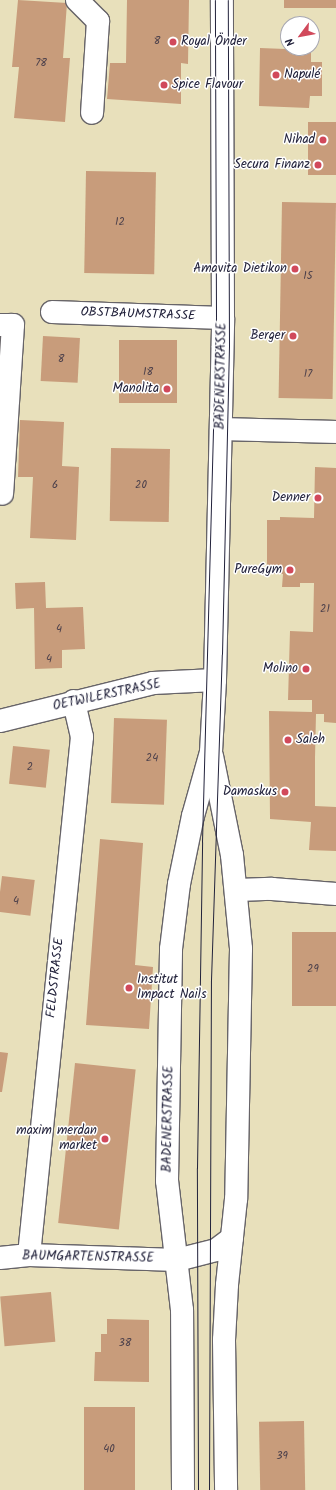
<!DOCTYPE html>
<html>
<head>
<meta charset="utf-8">
<style>
  body { margin:0 }
  #map { position:relative; width:336px; height:1490px; overflow:hidden; background:#e8e0bb; font-family:Kalam,sans-serif }
  div>[style] { position:absolute }
  .building>* { inset:0; background:#c89c7b; transform-origin:0 0 }
  .roads { filter:drop-shadow(1px 0 #676468) drop-shadow(-1px 0 #676468) drop-shadow(0 1px #676468) drop-shadow(0 -1px #676468) }
  .minor>* { height:22px; margin:-11px; padding:0 11px; transform-origin:11px; border-radius:11px; background:#fff }
  .major>* { height:22px; margin:-11px; padding:0 11px; transform-origin:11px; border-radius:11px; background:#fff }
  .tram>* { height:1px; margin:-0.5px; padding:0 0.5px; transform-origin:0.5px; border-radius:0.5px; background:#22223b }
  .dots>* { width:11px; height:11px; translate:-50% -50%; box-sizing:border-box; border:2px solid #fff; border-radius:50% }
  span { translate:-50% -50%; white-space:nowrap; text-align:center; line-height:1.15; -webkit-text-stroke:3px #fff; paint-order:stroke }
  .number-label { font-size:11px; color:#4c404b }
  .number-label span { -webkit-text-stroke-width:0 }
  .poi-label { font-size:13px; color:#22223b }
  .left { translate:0 -50%; text-align:left }
  .right { translate:-100% -50%; text-align:right }
  .street-label { font-size:13px; color:#22223b }
  .north { position:absolute; left:280px; top:16px; width:40px; height:40px; box-sizing:border-box; background:#fff; border:1px solid #a7a7b1; border-radius:50%; rotate:238deg; font-size:11px; font-weight:700; line-height:16px; text-align:center; color:#22223b }
  .north::after { content:''; display:block; margin:auto; width:14px; height:18px; background:#d1495b; clip-path:polygon(50% 0,100% 100%,50% 72%,0 100%) }
</style>
</head>
<body>
<div id="map">
  <div class="building">
    <i style="clip-path:polygon(18px 0,67px 3px,63px 58px,70px 58px,65px 122px,14px 118px,19px 67px,12px 67px)"></i>
    <i style="clip-path:polygon(127px 0,189px 0,188px 64px,181px 63px,181px 104px,107px 99px,110px 63px,126px 63px)"></i>
    <i style="left:284px;top:0;width:52px;height:8px"></i>
    <i style="clip-path:polygon(260px 48px,311px 50px,311px 62px,322px 62px,322px 96px,310px 96px,309px 108px,259px 106px)"></i>
    <i style="left:308px;top:122px;width:28px;height:53px"></i>
    <i style="left:86px;top:171px;width:70px;height:102px;rotate:1deg"></i>
    <i style="left:282px;top:202px;width:54px;height:196px;rotate:1deg"></i>
    <i style="left:43px;top:336px;width:37px;height:45px;rotate:3deg"></i>
    <i style="left:119px;top:340px;width:58px;height:63px"></i>
    <i style="clip-path:polygon(20px 420px,64px 422px,62px 466px,79px 467px,76px 540px,30px 538px,33px 477px,18px 477px)"></i>
    <i style="left:111px;top:448px;width:59px;height:73px;rotate:1deg"></i>
    <i style="clip-path:polygon(315px 467px,336px 468px,336px 723px,324px 722px,324px 714px,316px 714px,315px 758px,315px 806px,336px 807px,336px 851px,309px 850px,311px 822px,270px 819px,269px 711px,312px 712px,312px 700px,288px 700px,290px 631px,313px 632px,314px 583px,300px 583px,300px 587px,282px 587px,283px 574px,267px 574px,267px 520px,280px 520px,280px 517px,314px 518px)"></i>
    <i style="clip-path:polygon(45px 582px,46px 608px,83px 607px,85px 649px,62px 650px,62px 668px,35px 669px,34px 608px,16px 609px,15px 583px)"></i>
    <i style="left:114px;top:718px;width:53px;height:85px;rotate:2deg"></i>
    <i style="left:13px;top:746px;width:37px;height:38px;rotate:6deg"></i>
    <i style="clip-path:polygon(100px 839px,143px 843px,135px 965px,153px 967px,149px 1029px,86px 1025px)"></i>
    <i style="left:2px;top:876px;width:33px;height:36px;rotate:7deg"></i>
    <i style="left:292px;top:932px;width:44px;height:74px"></i>
    <i style="clip-path:polygon(0 1052px,8px 1053px,2px 1092px,0 1092px)"></i>
    <i style="left:75px;top:1063px;width:61px;height:161px;rotate:6deg"></i>
    <i style="left:51px;top:1292px;width:50px;height:51px;rotate:85deg"></i>
    <i style="clip-path:polygon(107px 1319px,149px 1320px,149px 1382px,94px 1381px,95px 1352px,101px 1352px,101px 1334px,107px 1334px)"></i>
    <i style="left:84px;top:1407px;width:51px;height:83px"></i>
    <i style="left:304px;top:1421px;width:69px;height:45px;rotate:89deg"></i>
  </div>
  <div class="roads">
    <div class="minor">
      <i style="left:77px;top:0;width:30px;rotate:45deg"></i>
      <i style="left:98px;top:21px;width:92px;rotate:93.7deg"></i>
      <i style="left:52px;top:312px;width:171px;rotate:2deg"></i>
      <i style="left:0;top:325px;width:13px"></i>
      <i style="left:13px;top:325px;width:169px;rotate:93.7deg"></i>
      <i style="left:221px;top:429px;width:115px;rotate:1.5deg"></i>
      <i style="left:0;top:721px;width:158px;rotate:-13.9deg"></i>
      <i style="left:153px;top:683px;width:62px;rotate:-2.8deg"></i>
      <i style="left:237px;top:890px;width:35px;rotate:-2deg"></i>
      <i style="left:272px;top:889px;width:64px;rotate:4.5deg"></i>
      <i style="left:29px;top:1255px;width:521px;rotate:-84.16deg"></i>
      <i style="left:82px;top:737px;width:37px;rotate:-103deg"></i>
      <i style="left:0;top:1258px;width:29px;rotate:-6deg"></i>
      <i style="left:29px;top:1255px;width:148px;rotate:1.9deg"></i>
    </div>
    <div class="major">
      <i style="left:212px;top:756px;width:101px;rotate:78.6deg"></i>
      <i style="left:232px;top:855px;width:94px;rotate:84.5deg"></i>
      <i style="left:241px;top:949px;width:250px;rotate:91.1deg"></i>
      <i style="left:236px;top:1199px;width:86px;rotate:96deg"></i>
      <i style="left:227px;top:1285px;width:55px;rotate:93.1deg"></i>
      <i style="left:224px;top:1340px;width:150px;rotate:89.2deg"></i>
      <i style="left:177px;top:1260px;width:40px;rotate:-14.4deg"></i>
      <i style="left:216px;top:1250px;width:20px;rotate:-37deg"></i>
      <i style="left:183px;top:1490px;width:180px;rotate:-90.3deg"></i>
      <i style="left:182px;top:1310px;width:130px;rotate:-96.6deg"></i>
      <i style="left:167px;top:1181px;width:232px;rotate:-89deg"></i>
      <i style="left:171px;top:949px;width:65px;rotate:-83deg"></i>
      <i style="left:179px;top:884px;width:69px;rotate:-78.4deg"></i>
      <i style="left:193px;top:816px;width:66px;rotate:-74.3deg"></i>
      <i style="left:211px;top:752px;width:72px;rotate:-86.8deg"></i>
      <i style="left:215px;top:680px;width:362px;rotate:-88.7deg"></i>
      <i style="left:223px;top:318px;width:318px;rotate:-90.2deg"></i>
    </div>
  </div>
  <div class="tram">
    <i style="left:198px;top:1490px;width:322px;rotate:-90.2deg"></i>
    <i style="left:197px;top:1168px;width:326px;rotate:-89.1deg"></i>
    <i style="left:202px;top:842px;width:525px;rotate:-88.47deg"></i>
    <i style="left:216px;top:317px;width:317px;rotate:-90.2deg"></i>
    <i style="left:209px;top:1490px;width:510px;rotate:-89.78deg"></i>
    <i style="left:211px;top:980px;width:326px;rotate:-88.1deg"></i>
    <i style="left:222px;top:654px;width:308px;rotate:-88.7deg"></i>
    <i style="left:229px;top:346px;width:346px;rotate:-90.2deg"></i>
  </div>
  <div class="dots">
    <i style="left:173px;top:42px;background:#d1495b"></i>
    <i style="left:276px;top:75px;background:#d1495b"></i>
    <i style="left:164px;top:85px;background:#d1495b"></i>
    <i style="left:323px;top:140px;background:#d1495b"></i>
    <i style="left:318px;top:165px;background:#d1495b"></i>
    <i style="left:295px;top:269px;background:#d1495b"></i>
    <i style="left:293px;top:336px;background:#d1495b"></i>
    <i style="left:167px;top:389px;background:#d1495b"></i>
    <i style="left:318px;top:498px;background:#d1495b"></i>
    <i style="left:290px;top:570px;background:#d1495b"></i>
    <i style="left:306px;top:669px;background:#d1495b"></i>
    <i style="left:288px;top:740px;background:#d1495b"></i>
    <i style="left:285px;top:792px;background:#d1495b"></i>
    <i style="left:129px;top:988px;background:#d1495b"></i>
    <i style="left:105px;top:1139px;background:#d1495b"></i>
  </div>
  <div class="number-label">
    <span style="left:157px;top:41px">8</span>
    <span style="left:41px;top:63px">78</span>
    <span style="left:120px;top:222px">12</span>
    <span style="left:308px;top:276px">15</span>
    <span style="left:61px;top:359px">8</span>
    <span style="left:148px;top:372px">18</span>
    <span style="left:308px;top:374px">17</span>
    <span style="left:55px;top:485px">6</span>
    <span style="left:141px;top:485px">20</span>
    <span style="left:325px;top:609px">21</span>
    <span style="left:59px;top:629px">4</span>
    <span style="left:49px;top:659px">4</span>
    <span style="left:152px;top:758px">24</span>
    <span style="left:30px;top:767px">2</span>
    <span style="left:16px;top:901px">4</span>
    <span style="left:313px;top:969px">29</span>
    <span style="left:125px;top:1343px">38</span>
    <span style="left:109px;top:1449px">40</span>
    <span style="left:282px;top:1456px">39</span>
  </div>
  <div class="poi-label">
    <span class="left" style="left:181px;top:42px">Royal Önder</span>
    <span class="left" style="left:284px;top:75px">Napulé</span>
    <span class="left" style="left:172px;top:85px">Spice Flavour</span>
    <span class="right" style="left:315px;top:140px">Nihad</span>
    <span class="right" style="left:310px;top:165px">Secura Finanz</span>
    <span class="right" style="left:287px;top:269px">Amavita Dietikon</span>
    <span class="right" style="left:285px;top:336px">Berger</span>
    <span class="right" style="left:159px;top:389px">Manolita</span>
    <span class="right" style="left:310px;top:498px">Denner</span>
    <span class="right" style="left:282px;top:570px">PureGym</span>
    <span class="right" style="left:298px;top:669px">Molino</span>
    <span class="left" style="left:296px;top:740px">Saleh</span>
    <span class="right" style="left:277px;top:792px">Damaskus</span>
    <span class="left" style="left:137px;top:988px">Institut<br>Impact Nails</span>
    <span class="right" style="left:97px;top:1139px">maxim merdan<br>market</span>
  </div>
  <div class="street-label">
    <span style="left:138px;top:315px;rotate:2deg">OBSTBAUMSTRASSE</span>
    <span style="left:222px;top:376px;rotate:-89deg">BADENERSTRASSE</span>
    <span style="left:107px;top:696px;rotate:-12deg">OETWILERSTRASSE</span>
    <span style="left:56px;top:978px;rotate:-84deg">FELDSTRASSE</span>
    <span style="left:169px;top:1119px;rotate:-89deg">BADENERSTRASSE</span>
    <span style="left:88px;top:1258px;rotate:1deg">BAUMGARTENSTRASSE</span>
  </div>
  <div class="north">N</div>
</div>
</body>
</html>
